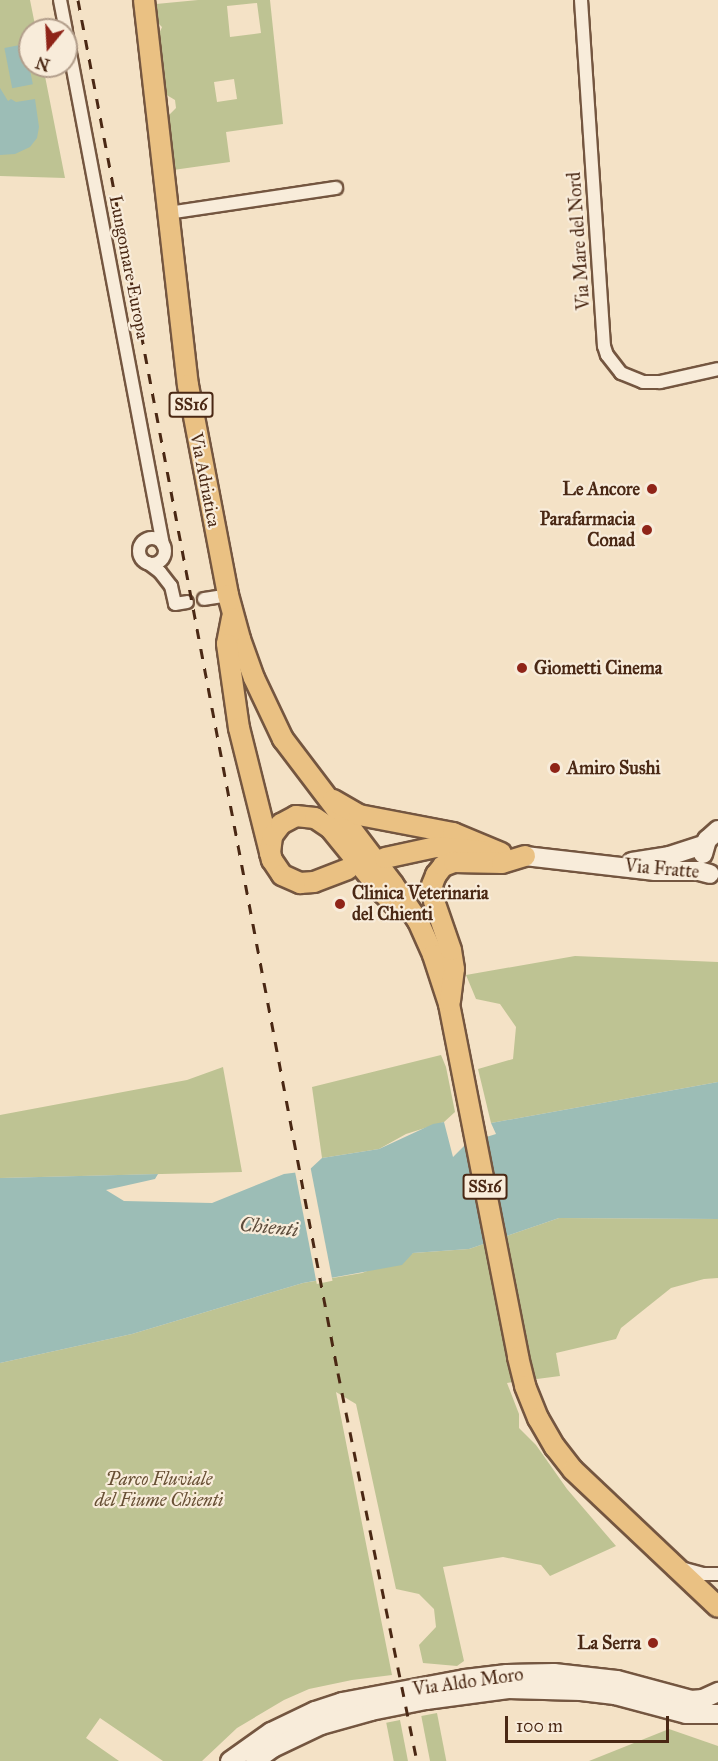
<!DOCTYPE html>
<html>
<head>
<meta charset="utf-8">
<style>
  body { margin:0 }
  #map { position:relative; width:718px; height:1761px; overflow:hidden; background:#f4e2c6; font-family:"IM FELL Great Primer",serif }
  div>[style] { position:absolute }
  .green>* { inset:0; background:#bec393; transform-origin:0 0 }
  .water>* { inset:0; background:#9cbdb6; transform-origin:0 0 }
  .pier>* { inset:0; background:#f4e2c6; transform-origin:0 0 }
  .roads { filter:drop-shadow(2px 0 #745640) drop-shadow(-2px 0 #745640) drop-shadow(0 2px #745640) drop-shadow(0 -2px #745640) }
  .street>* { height:12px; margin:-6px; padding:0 6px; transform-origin:6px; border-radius:6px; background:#f8ecda }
  .street>.ring { margin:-6px; padding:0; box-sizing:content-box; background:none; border:12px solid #f8ecda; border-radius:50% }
  .secondary>* { height:18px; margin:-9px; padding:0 9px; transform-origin:9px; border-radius:9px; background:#f8ecda }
  .primary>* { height:20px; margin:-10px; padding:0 10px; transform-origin:10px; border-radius:10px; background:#eac183 }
  .rail>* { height:3px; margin-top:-1.5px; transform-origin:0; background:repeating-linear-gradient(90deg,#4a2814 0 10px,transparent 0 20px) }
  .dots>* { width:16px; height:16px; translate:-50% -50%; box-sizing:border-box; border:3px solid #f8ecda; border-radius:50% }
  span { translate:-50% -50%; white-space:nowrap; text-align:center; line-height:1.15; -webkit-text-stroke:4.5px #f8ecda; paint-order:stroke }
  .shield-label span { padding:2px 4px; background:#f8ecda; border:2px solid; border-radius:4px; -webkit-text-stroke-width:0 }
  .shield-label { font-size:16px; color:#4a2814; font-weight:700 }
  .street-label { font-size:18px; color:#4a2814 }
  .poi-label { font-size:18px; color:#4a2814; font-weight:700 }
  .right { translate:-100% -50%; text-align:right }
  .left { translate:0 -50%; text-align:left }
  .park-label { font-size:18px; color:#674f34; font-style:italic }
  .water-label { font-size:20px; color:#5e4d3c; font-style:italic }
  .north { position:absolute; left:18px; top:18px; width:60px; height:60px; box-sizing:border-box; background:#f8ecda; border:2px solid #b29e8b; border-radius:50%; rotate:198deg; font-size:16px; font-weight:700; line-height:24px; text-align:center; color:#4a2814 }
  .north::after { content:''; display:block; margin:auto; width:21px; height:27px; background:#8f2418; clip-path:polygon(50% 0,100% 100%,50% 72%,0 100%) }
  .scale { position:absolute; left:505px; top:1716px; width:164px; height:27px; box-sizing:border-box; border:3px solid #4a2814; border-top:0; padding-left:8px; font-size:18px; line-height:21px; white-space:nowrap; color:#4a2814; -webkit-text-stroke:4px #f8ecda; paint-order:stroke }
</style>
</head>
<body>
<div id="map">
  <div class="green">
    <i style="clip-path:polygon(0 0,30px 0,36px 30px,30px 30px,30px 66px,43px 66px,65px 178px,0 176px)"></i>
    <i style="clip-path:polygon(evenodd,198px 0,270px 0,283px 124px,226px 132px,230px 162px,173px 170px,167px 117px,176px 108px,175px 100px,165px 94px,159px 34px,162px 27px,157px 22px,156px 4px,198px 0,257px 3px,261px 33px,230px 37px,227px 6px,257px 3px,198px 0,234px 79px,237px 99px,217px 102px,214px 82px,234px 79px)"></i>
    <i style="clip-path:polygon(575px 956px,718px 962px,718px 1082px,491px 1123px,478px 1069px,513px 1059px,516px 1027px,500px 1004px,476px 999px,466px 975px)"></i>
    <i style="clip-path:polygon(441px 1055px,446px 1067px,455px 1112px,444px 1122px,406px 1134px,379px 1149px,322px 1158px,312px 1087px)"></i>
    <i style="clip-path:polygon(223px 1067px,242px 1172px,0 1178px,0 1115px,187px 1080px)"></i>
    <i style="clip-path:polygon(559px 1218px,718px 1219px,718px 1278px,704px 1279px,671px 1288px,621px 1328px,616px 1339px,556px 1353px,560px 1376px,507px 1383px,519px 1414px,519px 1428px,536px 1445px,567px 1489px,616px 1546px,550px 1576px,541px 1565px,503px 1557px,443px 1567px,464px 1661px,457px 1666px,423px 1663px,419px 1645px,436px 1627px,434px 1609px,419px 1594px,396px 1589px,356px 1404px,336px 1392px,392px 1675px,352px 1680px,309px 1689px,284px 1700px,237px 1728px,202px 1761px,163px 1761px,100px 1718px,86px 1738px,119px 1761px,0 1761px,0 1363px,132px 1334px,303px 1283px,362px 1273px,413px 1253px,469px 1249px)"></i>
    <i style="left:437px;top:1713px;width:49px;height:16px;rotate:79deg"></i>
    <i style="left:400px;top:1720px;width:42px;height:14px;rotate:79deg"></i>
    <i style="clip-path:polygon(669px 1729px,718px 1746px,718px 1761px,589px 1761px)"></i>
  </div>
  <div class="water">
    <i style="left:25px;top:44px;width:41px;height:21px;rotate:79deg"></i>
    <i style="clip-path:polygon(0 88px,8px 101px,11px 99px,16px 102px,35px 99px,39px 127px,37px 138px,30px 147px,15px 154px,0 155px)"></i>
    <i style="clip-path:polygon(718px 1082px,718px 1219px,559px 1218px,469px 1249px,413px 1253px,402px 1265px,303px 1283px,132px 1334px,0 1363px,0 1178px,158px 1174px,155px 1179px,106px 1190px,124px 1201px,212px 1203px,284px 1174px,308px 1171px,322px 1158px,379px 1149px,433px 1124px,444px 1122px,453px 1157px,467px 1143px,496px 1134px,491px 1123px)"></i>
  </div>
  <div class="pier">
    <i style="left:310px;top:1165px;width:118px;height:16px;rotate:79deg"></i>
  </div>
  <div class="roads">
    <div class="street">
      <i style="left:60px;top:0;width:31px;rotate:79deg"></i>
      <i style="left:581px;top:0;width:347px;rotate:86.2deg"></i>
      <i style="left:604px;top:346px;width:9px;rotate:72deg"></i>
      <i style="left:607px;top:355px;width:23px;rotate:52deg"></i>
      <i style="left:621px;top:373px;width:24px;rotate:22deg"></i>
      <i style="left:643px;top:382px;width:17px"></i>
      <i style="left:660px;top:382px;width:59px;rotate:-12.6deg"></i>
      <i style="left:66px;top:32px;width:522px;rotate:79.29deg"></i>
      <i style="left:168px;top:213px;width:170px;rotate:-8.5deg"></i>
      <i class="ring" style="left:139px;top:538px;width:14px;height:14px"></i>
      <i style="left:148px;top:563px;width:15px;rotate:37deg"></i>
      <i style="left:160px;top:572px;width:18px;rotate:52deg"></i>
      <i style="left:171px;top:586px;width:18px;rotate:77deg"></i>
      <i style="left:175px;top:604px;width:12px;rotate:-9deg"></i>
      <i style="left:204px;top:599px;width:24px;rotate:-9deg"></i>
      <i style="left:681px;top:1568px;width:23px;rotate:15deg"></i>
      <i style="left:703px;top:1574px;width:15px"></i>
    </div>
    <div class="secondary">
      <i style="left:703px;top:854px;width:15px;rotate:-74deg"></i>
      <i style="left:707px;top:840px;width:15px;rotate:-42deg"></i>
      <i style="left:525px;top:856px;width:131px;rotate:6.6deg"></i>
      <i style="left:655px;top:871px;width:44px"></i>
      <i style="left:699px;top:871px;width:11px;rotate:15deg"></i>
      <i style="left:632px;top:862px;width:37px;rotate:-9deg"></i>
      <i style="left:669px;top:856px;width:38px;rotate:-18deg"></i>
      <i style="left:230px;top:1761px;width:50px;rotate:-35.3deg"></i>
      <i style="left:271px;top:1732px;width:49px;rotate:-25.5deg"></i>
      <i style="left:315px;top:1711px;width:28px;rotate:-18deg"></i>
      <i style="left:342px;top:1702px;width:125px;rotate:-10.6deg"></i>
      <i style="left:465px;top:1679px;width:42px;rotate:-6.8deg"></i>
      <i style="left:507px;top:1674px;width:47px;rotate:-1.2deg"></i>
      <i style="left:554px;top:1673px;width:63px;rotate:6.3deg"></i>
      <i style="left:617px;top:1680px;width:77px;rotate:15.1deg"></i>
      <i style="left:691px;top:1700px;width:12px;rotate:-5deg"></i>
      <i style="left:703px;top:1699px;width:17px;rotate:-25deg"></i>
      <i style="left:255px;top:1761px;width:22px;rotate:-36deg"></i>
      <i style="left:273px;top:1748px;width:53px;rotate:-25.6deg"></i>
      <i style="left:321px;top:1725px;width:52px;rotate:-15.6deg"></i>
      <i style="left:371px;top:1711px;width:56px;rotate:-11.3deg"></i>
      <i style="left:426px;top:1700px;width:83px;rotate:-7.6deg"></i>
      <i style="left:508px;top:1689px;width:73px;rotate:1.6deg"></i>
      <i style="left:581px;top:1691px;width:34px;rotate:7deg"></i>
      <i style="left:615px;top:1695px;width:73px;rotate:15deg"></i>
      <i style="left:686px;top:1714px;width:32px"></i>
    </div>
    <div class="primary">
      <i style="left:144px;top:0;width:388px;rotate:83.5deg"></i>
      <i style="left:188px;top:385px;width:214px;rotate:79.2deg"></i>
      <i style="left:228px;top:595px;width:46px;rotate:74.7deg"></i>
      <i style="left:240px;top:639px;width:41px;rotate:70.3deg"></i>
      <i style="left:254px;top:678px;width:68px;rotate:64.6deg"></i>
      <i style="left:283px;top:739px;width:182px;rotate:52.8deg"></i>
      <i style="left:393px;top:884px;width:45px;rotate:56deg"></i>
      <i style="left:418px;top:921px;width:37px;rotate:66deg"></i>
      <i style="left:433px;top:955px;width:52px;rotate:71.9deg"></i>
      <i style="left:449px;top:1004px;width:360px;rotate:78.9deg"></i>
      <i style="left:518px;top:1357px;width:30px;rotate:76deg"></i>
      <i style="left:525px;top:1386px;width:35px;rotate:68deg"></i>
      <i style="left:538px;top:1418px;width:34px;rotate:60deg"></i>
      <i style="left:555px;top:1447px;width:29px;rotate:52deg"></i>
      <i style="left:573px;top:1470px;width:199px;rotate:43.4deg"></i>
      <i style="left:232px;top:618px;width:26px;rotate:101deg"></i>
      <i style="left:227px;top:644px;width:85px;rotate:81.9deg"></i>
      <i style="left:239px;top:728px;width:136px;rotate:76deg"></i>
      <i style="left:272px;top:860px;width:18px;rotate:56deg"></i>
      <i style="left:282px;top:875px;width:20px;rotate:24deg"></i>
      <i style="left:300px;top:883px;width:14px;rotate:-4deg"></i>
      <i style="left:314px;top:882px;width:36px;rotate:-21deg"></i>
      <i style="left:333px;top:800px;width:30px;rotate:30deg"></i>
      <i style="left:359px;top:815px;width:96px;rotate:10.8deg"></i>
      <i style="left:453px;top:833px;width:52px;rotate:22.6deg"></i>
      <i style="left:270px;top:853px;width:17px;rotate:-83deg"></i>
      <i style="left:272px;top:836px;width:15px;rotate:-53deg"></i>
      <i style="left:281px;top:824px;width:17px;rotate:-28deg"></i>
      <i style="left:296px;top:816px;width:19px;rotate:6deg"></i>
      <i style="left:315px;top:818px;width:18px;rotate:34deg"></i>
      <i style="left:330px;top:828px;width:84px;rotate:50.8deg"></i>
      <i style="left:383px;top:893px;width:21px;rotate:45deg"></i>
      <i style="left:385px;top:858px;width:52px;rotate:-12.2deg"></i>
      <i style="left:436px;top:847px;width:45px;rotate:5.1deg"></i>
      <i style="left:450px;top:1001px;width:32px;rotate:-83deg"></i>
      <i style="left:454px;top:969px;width:19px;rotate:-99deg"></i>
      <i style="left:451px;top:950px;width:52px;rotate:-109.1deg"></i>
      <i style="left:434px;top:901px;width:16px;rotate:-97deg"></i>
      <i style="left:432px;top:885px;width:11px;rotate:-68deg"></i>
      <i style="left:436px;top:875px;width:11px;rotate:-52deg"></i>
      <i style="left:443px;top:866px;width:12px;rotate:-20deg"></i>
      <i style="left:454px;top:862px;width:48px;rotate:1.2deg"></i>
      <i style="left:502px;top:863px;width:24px;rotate:-17deg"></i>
    </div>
  </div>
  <div class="rail">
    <i style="left:78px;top:0;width:1397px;rotate:79.28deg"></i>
    <i style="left:338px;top:1373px;width:396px;rotate:78.5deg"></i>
  </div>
  <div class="dots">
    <i style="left:652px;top:489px;background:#8f2418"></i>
    <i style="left:647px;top:530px;background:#8f2418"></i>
    <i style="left:522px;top:668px;background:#8f2418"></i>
    <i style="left:555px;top:768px;background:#8f2418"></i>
    <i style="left:340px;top:904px;background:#8f2418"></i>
    <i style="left:653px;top:1643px;background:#8f2418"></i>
  </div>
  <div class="shield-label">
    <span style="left:191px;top:405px">SS16</span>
    <span style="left:485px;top:1187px">SS16</span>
  </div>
  <div class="street-label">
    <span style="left:579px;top:241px;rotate:-94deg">Via Mare del Nord</span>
    <span style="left:129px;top:267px;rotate:79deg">Lungomare Europa</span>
    <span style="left:205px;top:480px;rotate:79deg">Via Adriatica</span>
    <span style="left:662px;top:869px;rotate:5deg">Via Fratte</span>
    <span style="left:468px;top:1682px;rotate:-8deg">Via Aldo Moro</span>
  </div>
  <div class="poi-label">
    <span class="right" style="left:640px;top:489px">Le Ancore</span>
    <span class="right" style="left:635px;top:530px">Parafarmacia<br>Conad</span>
    <span class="left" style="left:534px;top:668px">Giometti Cinema</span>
    <span class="left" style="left:567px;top:768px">Amiro Sushi</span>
    <span class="left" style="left:352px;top:904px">Clinica Veterinaria<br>del Chienti</span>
    <span class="right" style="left:641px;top:1643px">La Serra</span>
  </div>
  <div class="park-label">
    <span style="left:159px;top:1490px">Parco Fluviale<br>del Fiume Chienti</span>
  </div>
  <div class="water-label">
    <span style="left:269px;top:1227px;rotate:6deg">Chienti</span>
  </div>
  <div class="north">N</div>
  <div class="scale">100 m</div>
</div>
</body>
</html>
